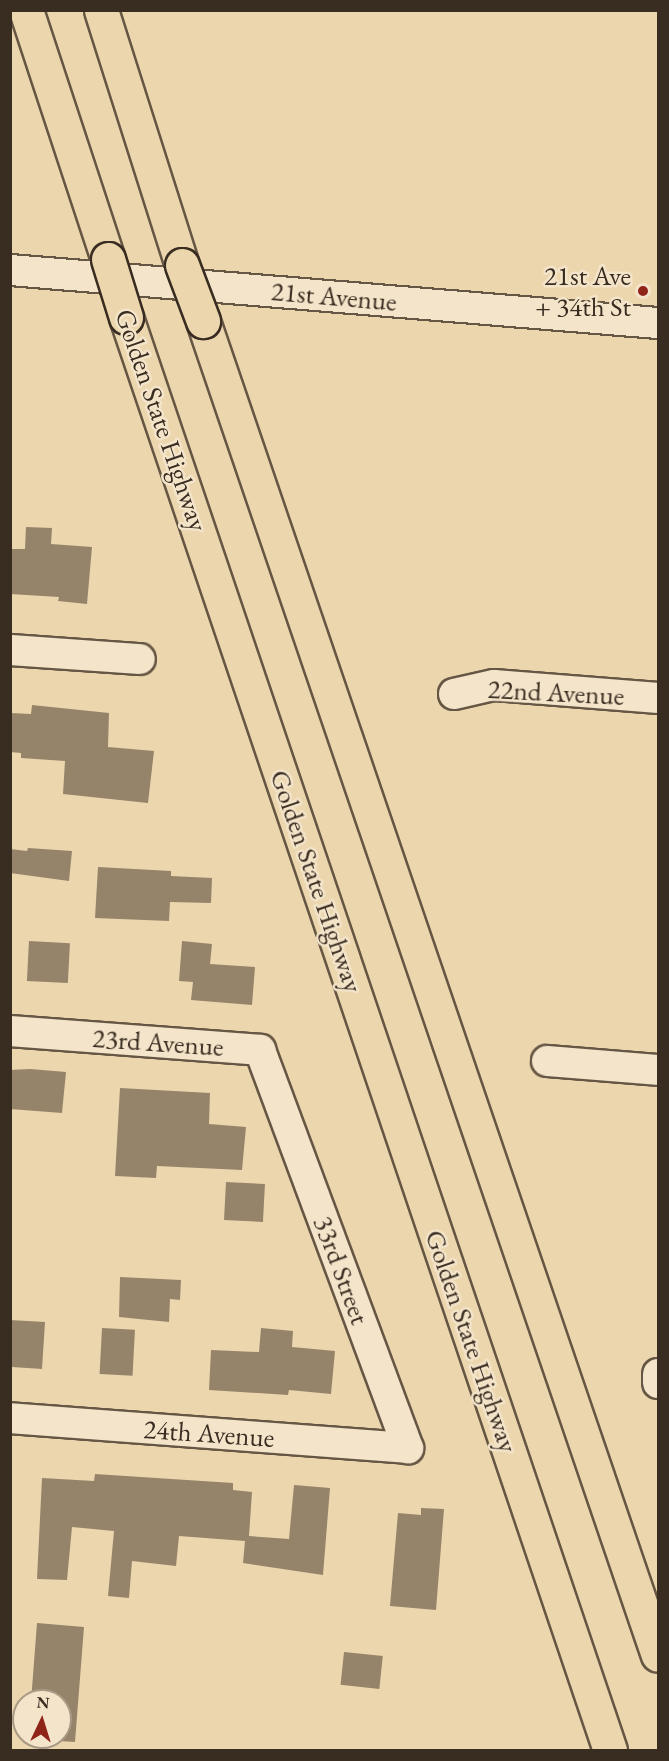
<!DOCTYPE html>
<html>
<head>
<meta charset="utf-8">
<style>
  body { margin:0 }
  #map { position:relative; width:669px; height:1761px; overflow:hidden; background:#ecd6ae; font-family:"EB Garamond",serif }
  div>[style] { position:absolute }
  .building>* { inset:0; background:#96846a; transform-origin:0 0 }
  .roads { filter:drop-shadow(2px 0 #665644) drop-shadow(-2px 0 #665644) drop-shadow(0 2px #665644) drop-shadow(0 -2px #665644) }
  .minor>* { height:30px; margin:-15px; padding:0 15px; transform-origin:15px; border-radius:15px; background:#f3e4ca }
  .highway>* { height:33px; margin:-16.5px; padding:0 16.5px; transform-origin:16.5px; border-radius:16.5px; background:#ecd6ae }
  .bridges { filter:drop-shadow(2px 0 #392c20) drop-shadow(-2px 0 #392c20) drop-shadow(0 2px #392c20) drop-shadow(0 -2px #392c20) }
  .highway-bridge>* { height:33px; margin:-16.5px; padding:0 16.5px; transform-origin:16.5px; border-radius:16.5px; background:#ecd6ae }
  .dots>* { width:16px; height:16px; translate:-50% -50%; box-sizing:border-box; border:3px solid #f3e4ca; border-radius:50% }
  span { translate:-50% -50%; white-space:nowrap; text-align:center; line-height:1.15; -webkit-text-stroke:5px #f3e4ca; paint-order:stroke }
  .poi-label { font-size:27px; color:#392c20 }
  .right { translate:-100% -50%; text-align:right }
  .street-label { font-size:27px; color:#392c20 }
  .frame { position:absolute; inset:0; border:12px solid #392c20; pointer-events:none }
  .north { position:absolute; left:12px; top:1689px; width:60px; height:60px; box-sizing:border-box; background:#f3e4ca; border:2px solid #a99a86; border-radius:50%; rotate:4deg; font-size:16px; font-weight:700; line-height:24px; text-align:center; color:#392c20 }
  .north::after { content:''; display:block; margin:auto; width:21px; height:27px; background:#8f2418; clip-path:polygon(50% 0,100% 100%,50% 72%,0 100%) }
</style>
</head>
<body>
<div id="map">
  <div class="building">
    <i style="clip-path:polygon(26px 527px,52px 528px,51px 544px,92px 547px,87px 604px,58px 601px,59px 597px,10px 594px,10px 549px,25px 549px)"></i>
    <i style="clip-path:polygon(32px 705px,109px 713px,108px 747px,154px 751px,148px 803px,63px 794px,65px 761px,21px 758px,21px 753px,10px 752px,10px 713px,31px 714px)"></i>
    <i style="clip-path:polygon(28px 848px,72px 851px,69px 881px,10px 873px,10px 849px,27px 851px)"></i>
    <i style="clip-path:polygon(98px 867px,171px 871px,171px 876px,212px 878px,211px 903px,170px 902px,169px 921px,95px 918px)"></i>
    <i style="left:29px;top:941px;width:41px;height:40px;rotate:3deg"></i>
    <i style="clip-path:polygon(182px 941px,212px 944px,210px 964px,255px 967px,252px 1005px,191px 1000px,193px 982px,179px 981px)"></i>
    <i style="clip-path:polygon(30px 1069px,66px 1072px,62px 1113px,10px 1109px,10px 1070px)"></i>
    <i style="clip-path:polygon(120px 1088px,210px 1093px,209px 1124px,246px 1127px,242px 1170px,157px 1166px,156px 1178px,115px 1176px)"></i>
    <i style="left:226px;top:1182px;width:39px;height:38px;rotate:3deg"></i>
    <i style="clip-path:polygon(120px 1277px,181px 1280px,180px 1300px,170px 1299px,169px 1322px,119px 1317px)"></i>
    <i style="clip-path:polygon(10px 1320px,45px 1322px,42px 1369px,12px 1367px)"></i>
    <i style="left:102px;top:1328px;width:33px;height:46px;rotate:3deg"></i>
    <i style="clip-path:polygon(261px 1328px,293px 1331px,292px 1347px,335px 1351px,331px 1394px,289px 1390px,288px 1395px,209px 1390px,211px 1350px,259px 1352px)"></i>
    <i style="clip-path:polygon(95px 1474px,233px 1483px,233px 1490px,252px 1492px,249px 1536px,289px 1539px,294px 1485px,330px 1488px,323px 1575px,243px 1563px,245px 1541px,179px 1536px,176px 1566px,132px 1561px,129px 1598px,108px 1596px,114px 1531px,72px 1527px,67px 1580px,37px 1579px,42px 1478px,94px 1481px)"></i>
    <i style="clip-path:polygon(421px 1508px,444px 1509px,436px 1610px,390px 1606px,398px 1513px,421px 1515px)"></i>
    <i style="clip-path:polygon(37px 1623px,84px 1627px,75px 1742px,29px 1739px,60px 1737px,60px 1701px,31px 1701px)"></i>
    <i style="left:344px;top:1652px;width:39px;height:33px;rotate:6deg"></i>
  </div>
  <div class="roads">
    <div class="minor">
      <i style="left:10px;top:270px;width:650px;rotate:4.68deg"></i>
      <i style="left:10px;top:650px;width:130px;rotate:4deg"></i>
      <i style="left:454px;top:694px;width:41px;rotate:-12.7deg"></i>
      <i style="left:494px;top:685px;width:165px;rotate:4.5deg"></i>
      <i style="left:10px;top:1031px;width:251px;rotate:4.3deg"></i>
      <i style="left:260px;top:1050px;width:425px;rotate:69.6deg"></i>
      <i style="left:408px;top:1448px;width:399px;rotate:-175.7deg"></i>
      <i style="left:547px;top:1061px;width:111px;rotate:4.6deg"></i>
      <i style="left:658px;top:1374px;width:9px;rotate:90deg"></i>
    </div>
    <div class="highway">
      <i style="left:26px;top:10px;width:262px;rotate:71.8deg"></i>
      <i style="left:101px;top:10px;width:268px;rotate:72.4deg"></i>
      <i style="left:126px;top:317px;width:1513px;rotate:71.34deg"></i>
      <i style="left:203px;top:321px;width:1409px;rotate:71.17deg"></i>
    </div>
  </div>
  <div class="bridges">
    <div class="highway-bridge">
      <i style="left:108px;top:259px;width:61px;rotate:72.8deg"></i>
      <i style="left:182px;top:265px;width:60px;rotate:69.4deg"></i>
    </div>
  </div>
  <div class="dots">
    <i style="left:643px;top:291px;background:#8f2418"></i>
  </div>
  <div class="poi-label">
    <span class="right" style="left:631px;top:291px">21st Ave<br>+ 34th St</span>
  </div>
  <div class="street-label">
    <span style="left:334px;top:296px;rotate:5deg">21st Avenue</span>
    <span style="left:162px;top:420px;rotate:71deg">Golden State Highway</span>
    <span style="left:556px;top:692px;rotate:3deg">22nd Avenue</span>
    <span style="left:317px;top:881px;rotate:71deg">Golden State Highway</span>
    <span style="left:158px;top:1042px;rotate:4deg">23rd Avenue</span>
    <span style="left:342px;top:1270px;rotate:70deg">33rd Street</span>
    <span style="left:472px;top:1341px;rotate:71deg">Golden State Highway</span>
    <span style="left:209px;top:1433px;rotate:4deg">24th Avenue</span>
  </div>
  <div class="frame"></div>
  <div class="north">N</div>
</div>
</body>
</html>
